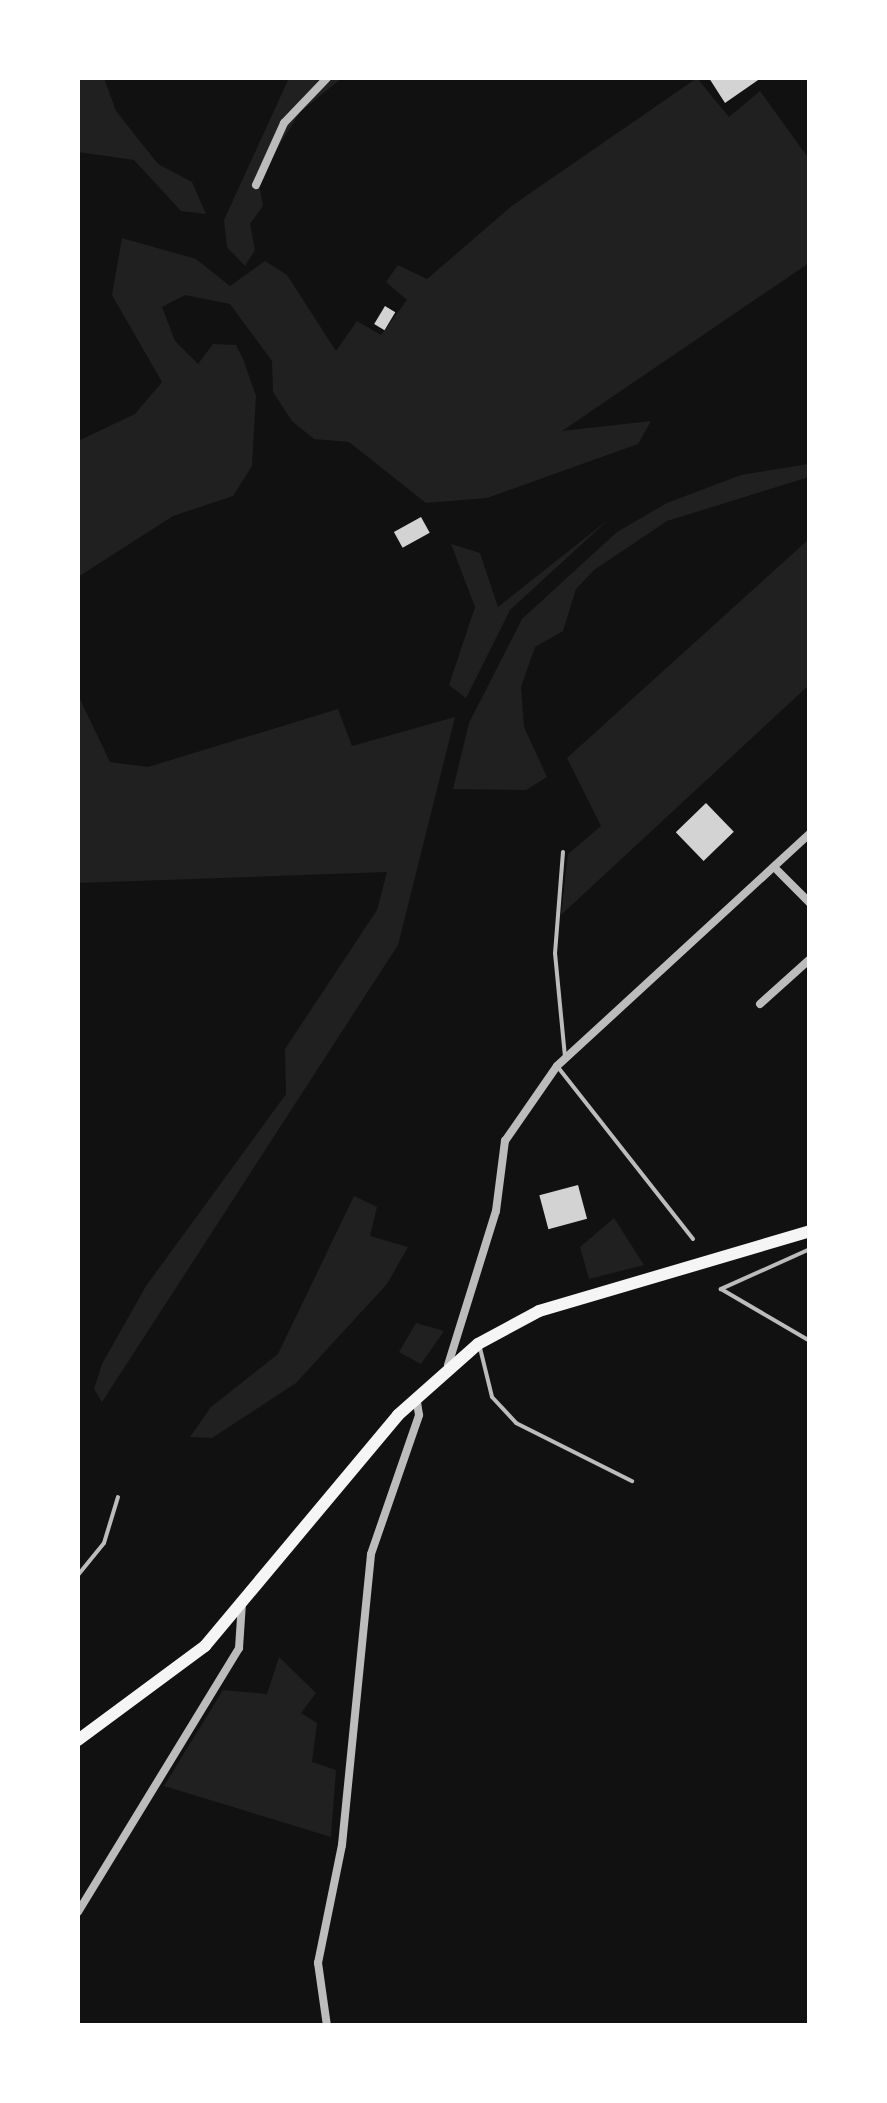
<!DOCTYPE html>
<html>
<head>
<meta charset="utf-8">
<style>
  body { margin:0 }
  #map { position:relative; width:887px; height:2103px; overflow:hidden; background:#111; font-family:"Public Sans",sans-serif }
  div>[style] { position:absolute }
  .green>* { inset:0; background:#202020 }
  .building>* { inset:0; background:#d3d3d3; transform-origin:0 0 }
  .service>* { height:4px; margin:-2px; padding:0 2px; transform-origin:2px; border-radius:2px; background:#bcbcbc }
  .minor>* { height:8px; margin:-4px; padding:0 4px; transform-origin:4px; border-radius:4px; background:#bcbcbc }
  .primary>* { height:12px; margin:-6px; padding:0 6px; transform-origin:6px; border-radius:6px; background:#f5f5f5 }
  span { translate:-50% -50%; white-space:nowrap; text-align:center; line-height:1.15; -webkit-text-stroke:10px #fff; paint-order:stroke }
  .frame { position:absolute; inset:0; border:80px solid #fff; pointer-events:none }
</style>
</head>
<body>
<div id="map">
  <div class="green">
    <i style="clip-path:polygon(78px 78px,104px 78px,116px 111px,158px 164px,192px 182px,206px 214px,181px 211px,134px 160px,78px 152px)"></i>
    <i style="clip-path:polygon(289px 78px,342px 78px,300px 112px,258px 179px,263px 206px,250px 224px,255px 250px,245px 266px,227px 247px,224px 220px)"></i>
    <i style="clip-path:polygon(697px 78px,729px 117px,760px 91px,809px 159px,809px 263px,562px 431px,651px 421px,638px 444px,487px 498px,426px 503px,349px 442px,314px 439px,292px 421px,273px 392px,272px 361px,230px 304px,185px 295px,162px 307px,175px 341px,198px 364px,213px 344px,236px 345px,243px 359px,256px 396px,252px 466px,233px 496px,173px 516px,78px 577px,78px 441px,135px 414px,162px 382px,112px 295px,122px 238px,196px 259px,230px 286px,265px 261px,287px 275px,336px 351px,357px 321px,381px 335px,407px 300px,386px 282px,398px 265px,427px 279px,513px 205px)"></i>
    <i style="clip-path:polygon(809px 464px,809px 477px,667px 521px,594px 570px,576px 589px,563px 631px,535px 647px,521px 687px,524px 727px,547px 777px,526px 790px,453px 789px,469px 723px,522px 619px,547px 596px,617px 532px,667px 503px,741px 475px)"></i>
    <i style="clip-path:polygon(608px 520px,510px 610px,466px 698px,449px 685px,475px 607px,451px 544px,480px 553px,498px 607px)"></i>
    <i style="clip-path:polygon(809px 539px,809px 685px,561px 915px,568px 854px,601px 826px,567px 758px)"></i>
    <i style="clip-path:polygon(78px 695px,110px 762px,148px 767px,338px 709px,352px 746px,455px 717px,398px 945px,102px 1402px,94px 1389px,102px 1364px,146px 1286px,286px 1094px,285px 1049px,377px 910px,387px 872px,78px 883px)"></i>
    <i style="clip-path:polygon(354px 1196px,377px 1207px,370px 1236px,408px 1247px,387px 1284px,296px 1383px,212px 1438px,190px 1437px,211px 1407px,278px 1354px)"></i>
    <i style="clip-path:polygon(614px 1218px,644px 1265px,589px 1279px,580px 1247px)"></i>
    <i style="clip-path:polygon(416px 1323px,444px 1331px,421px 1364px,399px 1352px)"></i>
    <i style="clip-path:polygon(279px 1657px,316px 1693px,301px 1713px,317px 1723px,312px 1762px,336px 1770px,331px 1837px,164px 1786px,223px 1690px,267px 1694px)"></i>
  </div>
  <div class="building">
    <i style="clip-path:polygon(709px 78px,761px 78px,725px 103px)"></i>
    <i style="left:385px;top:306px;width:12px;height:21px;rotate:31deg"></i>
    <i style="left:421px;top:517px;width:18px;height:31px;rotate:61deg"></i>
    <i style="left:706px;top:803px;width:40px;height:42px;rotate:46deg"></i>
    <i style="left:578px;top:1185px;width:35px;height:40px;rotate:75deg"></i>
  </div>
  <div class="service">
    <i style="left:563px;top:852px;width:101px;rotate:94.5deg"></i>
    <i style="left:555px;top:953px;width:103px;rotate:84.5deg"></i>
    <i style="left:557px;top:1066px;width:220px;rotate:51.8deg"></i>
    <i style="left:810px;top:1249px;width:98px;rotate:155.8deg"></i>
    <i style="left:721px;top:1289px;width:103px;rotate:30.3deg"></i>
    <i style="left:480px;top:1348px;width:50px;rotate:76.2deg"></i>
    <i style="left:492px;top:1397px;width:35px;rotate:47deg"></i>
    <i style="left:516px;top:1423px;width:130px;rotate:26.6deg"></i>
    <i style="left:78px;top:1575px;width:41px;rotate:-50.9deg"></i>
    <i style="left:104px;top:1543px;width:48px;rotate:-73.1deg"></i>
  </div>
  <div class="minor">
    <i style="left:256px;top:185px;width:68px;rotate:-65.7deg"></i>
    <i style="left:284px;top:123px;width:62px;rotate:-46.3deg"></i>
    <i style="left:778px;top:871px;width:45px;rotate:45deg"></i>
    <i style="left:760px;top:1004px;width:67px;rotate:-42deg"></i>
    <i style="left:448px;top:1365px;width:161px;rotate:-72.7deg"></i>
    <i style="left:496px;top:1211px;width:71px;rotate:-82.7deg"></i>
    <i style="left:505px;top:1141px;width:91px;rotate:-55.3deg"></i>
    <i style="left:557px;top:1066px;width:344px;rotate:-42.6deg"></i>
    <i style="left:78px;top:1912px;width:309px;rotate:-58.6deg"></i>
    <i style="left:239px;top:1648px;width:45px;rotate:-86.2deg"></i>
    <i style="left:327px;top:2026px;width:64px;rotate:-98.1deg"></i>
    <i style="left:318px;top:1963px;width:120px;rotate:-78.5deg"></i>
    <i style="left:342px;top:1845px;width:292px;rotate:-84.3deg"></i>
    <i style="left:371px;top:1554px;width:147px;rotate:-70.9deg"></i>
    <i style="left:419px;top:1415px;width:18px;rotate:-99deg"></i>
  </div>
  <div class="primary">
    <i style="left:78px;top:1740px;width:158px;rotate:-36.5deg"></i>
    <i style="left:205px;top:1646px;width:301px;rotate:-50.1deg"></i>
    <i style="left:398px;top:1415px;width:107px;rotate:-41.6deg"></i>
    <i style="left:478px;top:1344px;width:69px;rotate:-28.4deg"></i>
    <i style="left:539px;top:1311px;width:283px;rotate:-16.4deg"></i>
  </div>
  <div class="frame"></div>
</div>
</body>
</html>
